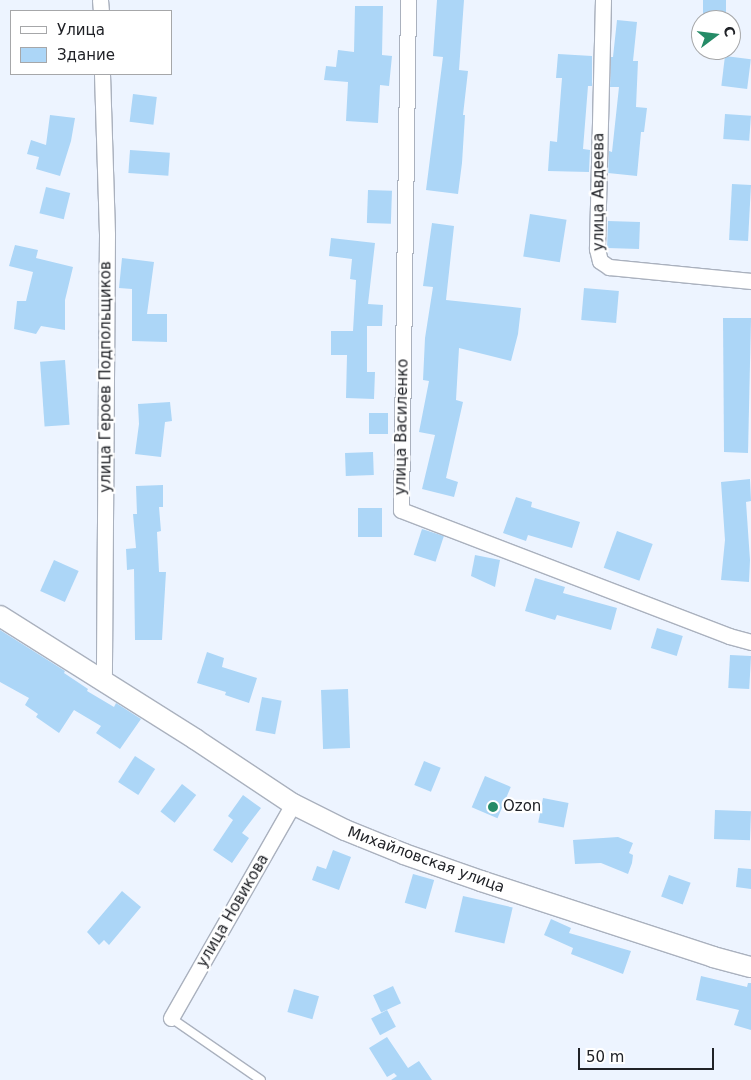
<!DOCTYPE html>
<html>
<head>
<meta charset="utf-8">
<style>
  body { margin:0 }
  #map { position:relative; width:751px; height:1080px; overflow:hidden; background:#edf4ff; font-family:"DejaVu Sans",sans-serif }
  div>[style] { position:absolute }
  .building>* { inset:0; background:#acd6f7; transform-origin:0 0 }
  .roads { filter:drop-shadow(1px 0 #aab1be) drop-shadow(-1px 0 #aab1be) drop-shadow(0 1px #aab1be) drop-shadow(0 -1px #aab1be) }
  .service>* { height:8px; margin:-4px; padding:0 4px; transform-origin:4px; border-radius:4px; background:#fff }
  .minor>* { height:15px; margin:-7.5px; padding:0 7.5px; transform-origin:7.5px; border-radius:7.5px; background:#fff }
  .tertiary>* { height:20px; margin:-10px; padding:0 10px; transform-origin:10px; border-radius:10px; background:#fff }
  .dots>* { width:14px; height:14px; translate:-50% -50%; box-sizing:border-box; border:2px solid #fff; border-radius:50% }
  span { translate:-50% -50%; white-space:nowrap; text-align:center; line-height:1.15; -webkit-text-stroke:4.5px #fff; paint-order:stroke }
  .street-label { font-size:15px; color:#202227 }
  .poi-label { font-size:15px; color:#202227 }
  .left { translate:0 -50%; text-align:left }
  .legend { position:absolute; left:10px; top:10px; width:162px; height:65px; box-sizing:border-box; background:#fff; border:1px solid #a6a7a9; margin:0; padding:6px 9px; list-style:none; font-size:15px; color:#202227 }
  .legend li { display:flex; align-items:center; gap:10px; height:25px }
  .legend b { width:25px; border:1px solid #a6a7a9 }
  .north { position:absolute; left:691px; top:10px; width:50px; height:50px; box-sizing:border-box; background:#fff; border:1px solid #a6a7a9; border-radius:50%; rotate:75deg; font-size:14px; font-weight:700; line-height:20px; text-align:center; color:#202227 }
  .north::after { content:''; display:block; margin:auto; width:18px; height:22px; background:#258b67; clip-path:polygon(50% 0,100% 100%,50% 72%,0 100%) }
  .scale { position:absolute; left:578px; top:1048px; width:136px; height:22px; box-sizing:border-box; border:2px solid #202227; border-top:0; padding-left:6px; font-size:15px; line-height:18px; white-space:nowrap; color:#202227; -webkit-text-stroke:4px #fff; paint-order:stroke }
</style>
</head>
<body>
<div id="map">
  <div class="building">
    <i style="clip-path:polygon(437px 0,464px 0,459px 70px,468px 71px,463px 115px,465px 115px,462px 163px,458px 194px,426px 190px,443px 57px,433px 56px)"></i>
    <i style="left:703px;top:0;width:23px;height:20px"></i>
    <i style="clip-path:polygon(355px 6px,383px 6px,382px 55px,392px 56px,389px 86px,380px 85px,378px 123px,346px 121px,348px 82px,324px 80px,326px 66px,336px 67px,338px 50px,354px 52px)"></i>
    <i style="clip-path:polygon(617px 20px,637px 22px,633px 61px,638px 61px,636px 107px,647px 108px,644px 132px,641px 132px,637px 176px,608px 173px,609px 151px,612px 152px,619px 87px,610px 87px,611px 57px,613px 57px)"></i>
    <i style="clip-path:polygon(558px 54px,592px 56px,592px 86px,588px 86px,583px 149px,590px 150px,589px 172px,548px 171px,550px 141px,557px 142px,562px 78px,556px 78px)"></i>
    <i style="left:725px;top:56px;width:26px;height:30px;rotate:7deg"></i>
    <i style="left:133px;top:94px;width:24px;height:28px;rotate:7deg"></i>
    <i style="left:725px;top:114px;width:26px;height:25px;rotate:4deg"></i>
    <i style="clip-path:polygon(50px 115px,75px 118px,71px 141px,60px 176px,36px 169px,39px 157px,27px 154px,31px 140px,46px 145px)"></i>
    <i style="left:130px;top:150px;width:40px;height:23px;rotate:4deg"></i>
    <i style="left:732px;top:184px;width:19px;height:56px;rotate:3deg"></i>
    <i style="left:46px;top:187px;width:25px;height:27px;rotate:14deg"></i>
    <i style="left:368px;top:190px;width:24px;height:33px;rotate:2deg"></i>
    <i style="left:530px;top:214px;width:37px;height:43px;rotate:9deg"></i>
    <i style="left:608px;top:221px;width:32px;height:27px;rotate:2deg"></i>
    <i style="clip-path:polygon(432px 223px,454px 226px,446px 300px,521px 308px,518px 334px,511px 361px,459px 348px,456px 400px,463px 402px,446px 478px,458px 482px,454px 497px,422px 489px,435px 435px,419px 432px,429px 381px,423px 380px,425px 338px,433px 287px,423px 286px)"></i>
    <i style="clip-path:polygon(331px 238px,375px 243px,368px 304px,383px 305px,382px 326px,367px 326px,367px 372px,375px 372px,374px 399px,346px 398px,347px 355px,331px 355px,331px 331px,353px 331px,356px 280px,350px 279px,352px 259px,329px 256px)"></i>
    <i style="clip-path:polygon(15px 245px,38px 250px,36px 258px,73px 267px,65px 300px,65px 330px,41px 326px,36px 334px,14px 329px,17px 301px,26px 301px,33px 272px,9px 266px)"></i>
    <i style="clip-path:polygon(122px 258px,154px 262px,147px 314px,167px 314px,167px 342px,132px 341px,132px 289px,119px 288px)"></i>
    <i style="left:584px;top:288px;width:35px;height:32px;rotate:5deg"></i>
    <i style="clip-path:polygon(723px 318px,751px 318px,748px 453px,724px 452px)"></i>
    <i style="left:65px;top:360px;width:65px;height:25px;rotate:86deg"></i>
    <i style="clip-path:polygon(170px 402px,172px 421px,165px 422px,161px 457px,135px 454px,139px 424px,138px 404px)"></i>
    <i style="left:369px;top:413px;width:19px;height:21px"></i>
    <i style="left:373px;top:452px;width:23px;height:28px;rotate:88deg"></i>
    <i style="clip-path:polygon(750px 479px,751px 501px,746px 502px,750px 560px,749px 582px,721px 580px,725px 540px,721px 482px)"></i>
    <i style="clip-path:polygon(163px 485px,163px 507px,159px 507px,161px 531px,157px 532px,159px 572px,166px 572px,162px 640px,135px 640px,134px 569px,127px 570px,126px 549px,136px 548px,133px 514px,137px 514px,136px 486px)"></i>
    <i style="clip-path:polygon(516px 497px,532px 502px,531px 507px,580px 522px,572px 548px,528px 535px,526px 541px,503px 533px)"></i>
    <i style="left:358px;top:508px;width:24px;height:29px"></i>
    <i style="left:422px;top:529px;width:23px;height:27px;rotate:18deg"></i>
    <i style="left:617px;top:531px;width:38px;height:39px;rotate:20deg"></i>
    <i style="clip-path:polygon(475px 555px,500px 560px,495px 587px,471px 576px)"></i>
    <i style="left:54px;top:560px;width:27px;height:34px;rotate:24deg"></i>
    <i style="clip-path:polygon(535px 578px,565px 587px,563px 593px,617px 608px,611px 630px,557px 615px,555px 620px,525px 611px)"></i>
    <i style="left:657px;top:628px;width:27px;height:21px;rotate:17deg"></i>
    <i style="clip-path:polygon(0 630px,65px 671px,64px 673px,88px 689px,87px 691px,114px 707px,116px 703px,141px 719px,120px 749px,96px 733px,101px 726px,74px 710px,59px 733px,36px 717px,38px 714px,25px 705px,29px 698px,0 682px)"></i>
    <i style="clip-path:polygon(207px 652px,224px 658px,222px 667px,257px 678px,249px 703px,225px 695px,226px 692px,197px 683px)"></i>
    <i style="left:730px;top:655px;width:21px;height:33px;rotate:3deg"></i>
    <i style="left:348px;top:689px;width:59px;height:27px;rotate:88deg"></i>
    <i style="left:262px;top:697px;width:20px;height:34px;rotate:11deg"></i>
    <i style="left:135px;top:756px;width:24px;height:31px;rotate:33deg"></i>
    <i style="left:424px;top:761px;width:18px;height:26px;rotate:22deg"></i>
    <i style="left:485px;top:776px;width:28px;height:34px;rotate:23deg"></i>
    <i style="left:182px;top:784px;width:18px;height:35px;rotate:38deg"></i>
    <i style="clip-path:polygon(243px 795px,261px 808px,242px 833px,249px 838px,232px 863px,213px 850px,233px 820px,228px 816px)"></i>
    <i style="left:543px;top:798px;width:26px;height:25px;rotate:11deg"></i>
    <i style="left:715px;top:810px;width:36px;height:29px;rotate:2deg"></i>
    <i style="clip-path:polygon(618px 837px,633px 843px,629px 853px,633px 855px,632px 863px,628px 874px,601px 863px,575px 864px,573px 840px)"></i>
    <i style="clip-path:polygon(333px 850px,351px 857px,339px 890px,312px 880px,317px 866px,326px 869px)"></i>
    <i style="clip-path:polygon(738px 868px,751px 869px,751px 889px,736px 887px)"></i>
    <i style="left:413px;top:874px;width:22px;height:30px;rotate:16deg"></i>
    <i style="left:669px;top:875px;width:23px;height:23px;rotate:20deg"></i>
    <i style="clip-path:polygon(122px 891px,141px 907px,109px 945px,104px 940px,99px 945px,87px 932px)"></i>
    <i style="left:463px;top:896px;width:51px;height:37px;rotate:13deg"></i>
    <i style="clip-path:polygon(551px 919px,571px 928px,569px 933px,631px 951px,623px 974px,571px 954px,573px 948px,544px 935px)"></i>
    <i style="clip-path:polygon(701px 976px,747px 987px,748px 983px,751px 983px,751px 1030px,734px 1025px,739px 1010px,696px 1000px)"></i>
    <i style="left:393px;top:986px;width:19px;height:22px;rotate:65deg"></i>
    <i style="left:294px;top:989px;width:26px;height:24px;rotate:16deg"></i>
    <i style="left:387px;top:1010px;width:19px;height:18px;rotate:62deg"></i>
    <i style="clip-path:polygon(387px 1037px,408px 1068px,419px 1061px,432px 1080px,391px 1080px,397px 1076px,394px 1073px,387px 1077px,369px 1048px)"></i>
  </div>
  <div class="roads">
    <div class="service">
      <i style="left:171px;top:1018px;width:109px;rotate:34.6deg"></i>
    </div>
    <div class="minor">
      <i style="left:100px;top:0;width:11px;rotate:85deg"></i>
      <i style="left:408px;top:0;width:510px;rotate:90.79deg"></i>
      <i style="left:401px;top:510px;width:351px;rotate:21deg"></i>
      <i style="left:729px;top:636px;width:23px;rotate:15deg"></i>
      <i style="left:603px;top:0;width:249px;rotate:91.4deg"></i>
      <i style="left:597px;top:249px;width:12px;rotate:76deg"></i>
      <i style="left:600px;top:261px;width:11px;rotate:34deg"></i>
      <i style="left:609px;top:267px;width:143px;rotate:5.6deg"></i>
      <i style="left:102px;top:74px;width:161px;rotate:88.2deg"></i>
      <i style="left:107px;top:235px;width:446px;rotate:90.4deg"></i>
      <i style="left:171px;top:1018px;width:246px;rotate:-60.3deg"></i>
    </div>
    <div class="tertiary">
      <i style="left:0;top:616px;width:231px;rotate:32.2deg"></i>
      <i style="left:195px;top:739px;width:118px;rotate:33.6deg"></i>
      <i style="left:293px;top:804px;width:58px;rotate:26.6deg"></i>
      <i style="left:345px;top:830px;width:64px;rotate:22.1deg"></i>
      <i style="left:404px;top:854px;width:82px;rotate:19.3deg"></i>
      <i style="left:481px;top:881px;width:244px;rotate:18.1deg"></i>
      <i style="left:713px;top:957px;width:39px;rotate:15deg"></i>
    </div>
  </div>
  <div class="dots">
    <i style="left:493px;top:807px;background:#258b67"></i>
  </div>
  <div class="street-label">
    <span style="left:599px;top:192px;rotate:-90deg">улица Авдеева</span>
    <span style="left:106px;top:377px;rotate:-90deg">улица Героев Подпольщиков</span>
    <span style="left:402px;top:427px;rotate:-89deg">улица Василенко</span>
    <span style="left:426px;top:860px;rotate:20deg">Михайловская улица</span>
    <span style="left:233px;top:911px;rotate:-60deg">улица Новикова</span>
  </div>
  <div class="poi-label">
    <span class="left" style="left:503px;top:807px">Ozon</span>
  </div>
  <ul class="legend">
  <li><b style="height:6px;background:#fff"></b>Улица</li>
  <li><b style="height:14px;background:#acd6f7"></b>Здание</li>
  </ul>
  <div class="north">С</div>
  <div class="scale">50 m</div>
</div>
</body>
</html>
